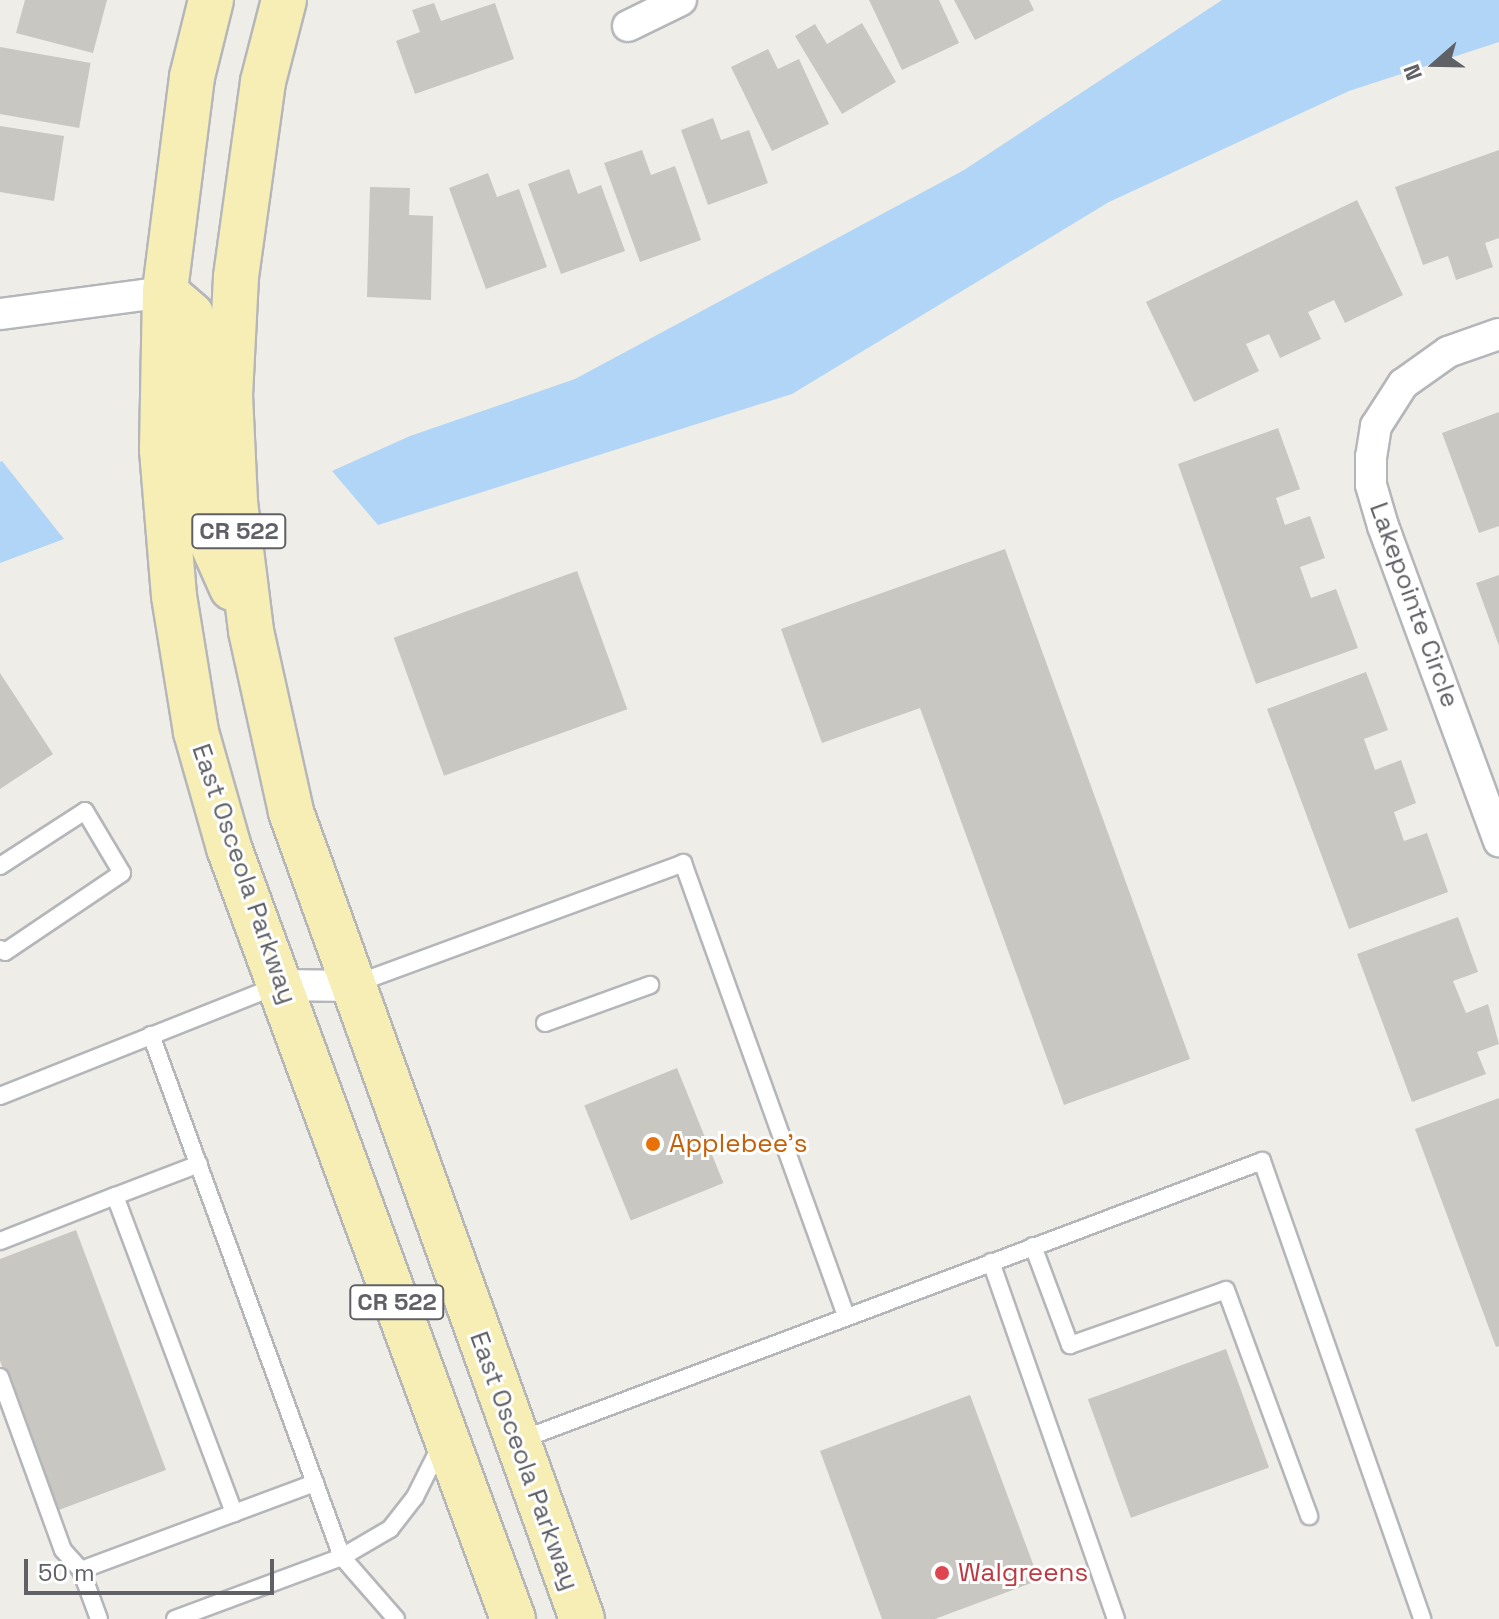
<!DOCTYPE html>
<html>
<head>
<meta charset="utf-8">
<style>
  body { margin:0 }
  #map { position:relative; width:1499px; height:1619px; overflow:hidden; background:#efede7; font-family:"Space Grotesk",sans-serif }
  div>[style] { position:absolute }
  .water>* { inset:0; background:#b0d5f6 }
  .building>* { inset:0; background:#c8c7c2; transform-origin:0 0 }
  .roads { filter:drop-shadow(2px 0 #b4b6ba) drop-shadow(-2px 0 #b4b6ba) drop-shadow(0 2px #b4b6ba) drop-shadow(0 -2px #b4b6ba) }
  .lane>* { height:16px; margin:-8px; padding:0 8px; transform-origin:8px; border-radius:8px; background:#fff }
  .street>* { height:30px; margin:-15px; padding:0 15px; transform-origin:15px; border-radius:15px; background:#fff }
  .primary>* { height:44px; margin:-22px; padding:0 22px; transform-origin:22px; border-radius:22px; background:#f6eeb5 }
  .dots>* { width:22px; height:22px; translate:-50% -50%; box-sizing:border-box; border:4px solid #fff; border-radius:50% }
  span { translate:-50% -50%; white-space:nowrap; text-align:center; line-height:1.15; -webkit-text-stroke:6px #fff; paint-order:stroke }
  .shield-label span { padding:2px 6px; background:#fff; border:2px solid; border-radius:6px; -webkit-text-stroke-width:0 }
  .shield-label { font-size:24px; color:#5f6166; font-weight:700 }
  .street-label { font-size:26px; color:#5f6166 }
  .food-label { font-size:26px; color:#c56008 }
  .left { translate:0 -50%; text-align:left }
  .health-label { font-size:26px; color:#be3a42 }
  .north { position:absolute; left:1395px; top:24px; width:80px; height:80px; -webkit-text-stroke:6px #fff; paint-order:stroke; rotate:250deg; font-size:22px; font-weight:700; line-height:32px; text-align:center; color:#5f6166 }
  .north::after { content:''; display:block; margin:auto; width:28px; height:36px; background:#5f6166; clip-path:polygon(50% 0,100% 100%,50% 72%,0 100%) }
  .scale { position:absolute; left:24px; top:1559px; width:250px; height:36px; box-sizing:border-box; border:4px solid #5f6166; border-top:0; padding-left:10px; font-size:24px; line-height:28px; white-space:nowrap; color:#5f6166; -webkit-text-stroke:6px #fff; paint-order:stroke }
</style>
</head>
<body>
<div id="map">
  <div class="water">
    <i style="clip-path:polygon(1222px 0,1499px 0,1499px 42px,1349px 91px,1109px 202px,792px 394px,378px 525px,332px 471px,410px 436px,575px 379px,964px 170px)"></i>
    <i style="clip-path:polygon(2px 461px,64px 539px,0 563px,0 462px)"></i>
  </div>
  <div class="building">
    <i style="clip-path:polygon(25px 0,107px 0,93px 53px,16px 33px)"></i>
    <i style="clip-path:polygon(869px 0,939px 0,959px 43px,902px 70px)"></i>
    <i style="clip-path:polygon(954px 0,1029px 0,1034px 10px,975px 40px)"></i>
    <i style="clip-path:polygon(434px 3px,441px 21px,495px 3px,514px 59px,415px 94px,396px 41px,420px 32px,412px 10px)"></i>
    <i style="clip-path:polygon(862px 23px,896px 82px,842px 114px,795px 36px,815px 24px,827px 44px)"></i>
    <i style="left:0;top:47px;width:92px;height:66px;rotate:10deg"></i>
    <i style="clip-path:polygon(768px 49px,778px 69px,799px 59px,829px 124px,772px 151px,731px 67px)"></i>
    <i style="clip-path:polygon(713px 118px,721px 140px,749px 130px,768px 183px,708px 205px,681px 130px)"></i>
    <i style="clip-path:polygon(0 126px,64px 136px,54px 201px,0 192px)"></i>
    <i style="clip-path:polygon(642px 150px,651px 175px,675px 166px,701px 240px,640px 262px,604px 163px)"></i>
    <i style="clip-path:polygon(1499px 150px,1499px 238px,1485px 243px,1493px 267px,1456px 280px,1448px 256px,1423px 265px,1395px 187px)"></i>
    <i style="clip-path:polygon(569px 169px,578px 194px,601px 185px,625px 251px,561px 274px,528px 184px)"></i>
    <i style="clip-path:polygon(488px 173px,497px 197px,519px 189px,547px 267px,486px 289px,449px 188px)"></i>
    <i style="clip-path:polygon(370px 187px,410px 188px,409px 215px,433px 216px,431px 300px,367px 297px)"></i>
    <i style="clip-path:polygon(1357px 200px,1403px 295px,1345px 323px,1334px 300px,1308px 312px,1321px 339px,1280px 358px,1269px 334px,1246px 344px,1259px 371px,1194px 402px,1146px 302px)"></i>
    <i style="clip-path:polygon(1499px 412px,1499px 526px,1479px 533px,1442px 433px)"></i>
    <i style="clip-path:polygon(1278px 428px,1300px 489px,1276px 498px,1285px 525px,1310px 516px,1325px 558px,1300px 567px,1311px 598px,1336px 589px,1358px 648px,1256px 684px,1178px 464px)"></i>
    <i style="clip-path:polygon(1005px 549px,1190px 1059px,1064px 1105px,920px 708px,822px 743px,781px 629px)"></i>
    <i style="left:577px;top:571px;width:147px;height:195px;rotate:70deg"></i>
    <i style="clip-path:polygon(1499px 575px,1499px 646px,1476px 583px)"></i>
    <i style="clip-path:polygon(1366px 672px,1388px 730px,1364px 739px,1375px 770px,1401px 760px,1416px 803px,1394px 812px,1404px 841px,1427px 833px,1448px 892px,1349px 929px,1267px 709px)"></i>
    <i style="clip-path:polygon(0 673px,53px 754px,0 789px)"></i>
    <i style="clip-path:polygon(1458px 917px,1478px 972px,1453px 981px,1466px 1013px,1488px 1004px,1499px 1044px,1477px 1052px,1486px 1074px,1412px 1102px,1357px 954px)"></i>
    <i style="left:677px;top:1068px;width:124px;height:100px;rotate:68deg"></i>
    <i style="clip-path:polygon(1499px 1098px,1499px 1346px,1496px 1347px,1415px 1129px)"></i>
    <i style="clip-path:polygon(76px 1230px,166px 1470px,56px 1511px,0 1361px,0 1259px)"></i>
    <i style="left:1226px;top:1349px;width:126px;height:147px;rotate:70deg"></i>
    <i style="clip-path:polygon(970px 1395px,1039px 1580px,935px 1619px,882px 1619px,820px 1451px)"></i>
  </div>
  <div class="roads">
    <div class="lane">
      <i style="left:0;top:866px;width:101px;rotate:-32.9deg"></i>
      <i style="left:85px;top:811px;width:72px;rotate:59.2deg"></i>
      <i style="left:122px;top:873px;width:141px;rotate:146deg"></i>
      <i style="left:5px;top:952px;width:6px;rotate:-149deg"></i>
      <i style="left:355px;top:984px;width:350px;rotate:-20.2deg"></i>
      <i style="left:683px;top:863px;width:480px;rotate:70.2deg"></i>
      <i style="left:545px;top:1023px;width:112px;rotate:-19.9deg"></i>
      <i style="left:151px;top:1035px;width:556px;rotate:69.9deg"></i>
      <i style="left:342px;top:1557px;width:82px;rotate:48.9deg"></i>
      <i style="left:0;top:1096px;width:300px;rotate:-21.7deg"></i>
      <i style="left:199px;top:1164px;width:90px;rotate:159.1deg"></i>
      <i style="left:115px;top:1196px;width:339px;rotate:69.4deg"></i>
      <i style="left:0;top:1241px;width:123px;rotate:-21.4deg"></i>
      <i style="left:1033px;top:1246px;width:106px;rotate:69.5deg"></i>
      <i style="left:1070px;top:1345px;width:165px;rotate:-19.4deg"></i>
      <i style="left:1226px;top:1290px;width:241px;rotate:69.8deg"></i>
      <i style="left:991px;top:1262px;width:378px;rotate:70.7deg"></i>
      <i style="left:0;top:1377px;width:184px;rotate:70deg"></i>
      <i style="left:63px;top:1550px;width:27px;rotate:48deg"></i>
      <i style="left:518px;top:1441px;width:795px;rotate:-20.62deg"></i>
      <i style="left:1262px;top:1161px;width:485px;rotate:70.7deg"></i>
      <i style="left:99px;top:1619px;width:52px;rotate:-110.2deg"></i>
      <i style="left:81px;top:1570px;width:250px;rotate:-20.4deg"></i>
      <i style="left:175px;top:1619px;width:178px;rotate:-20.4deg"></i>
      <i style="left:342px;top:1557px;width:56px;rotate:-30.3deg"></i>
      <i style="left:390px;top:1529px;width:41px;rotate:-52deg"></i>
      <i style="left:415px;top:1497px;width:60px;rotate:-63.4deg"></i>
    </div>
    <div class="street">
      <i style="left:628px;top:26px;width:59px;rotate:-26.1deg"></i>
      <i style="left:0;top:314px;width:166px;rotate:-7.6deg"></i>
      <i style="left:1499px;top:334px;width:54px;rotate:160.6deg"></i>
      <i style="left:1448px;top:352px;width:55px;rotate:144.6deg"></i>
      <i style="left:1403px;top:384px;width:50px;rotate:122.7deg"></i>
      <i style="left:1376px;top:426px;width:30px;rotate:99deg"></i>
      <i style="left:1371px;top:456px;width:29px;rotate:90deg"></i>
      <i style="left:1371px;top:485px;width:43px;rotate:73.7deg"></i>
      <i style="left:1383px;top:526px;width:336px;rotate:69.8deg"></i>
      <i style="left:281px;top:985px;width:70px;rotate:0.8deg"></i>
    </div>
    <div class="primary">
      <i style="left:211px;top:0;width:79px;rotate:103.9deg"></i>
      <i style="left:192px;top:77px;width:217px;rotate:97.2deg"></i>
      <i style="left:165px;top:292px;width:158px;rotate:91.1deg"></i>
      <i style="left:162px;top:450px;width:146px;rotate:85.3deg"></i>
      <i style="left:174px;top:596px;width:138px;rotate:80.8deg"></i>
      <i style="left:196px;top:732px;width:121px;rotate:74.1deg"></i>
      <i style="left:229px;top:848px;width:822px;rotate:69.78deg"></i>
      <i style="left:284px;top:0;width:85px;rotate:104.4deg"></i>
      <i style="left:263px;top:82px;width:197px;rotate:97.9deg"></i>
      <i style="left:236px;top:277px;width:118px;rotate:92.9deg"></i>
      <i style="left:230px;top:395px;width:107px;rotate:87.3deg"></i>
      <i style="left:235px;top:502px;width:130px;rotate:82.9deg"></i>
      <i style="left:251px;top:631px;width:185px;rotate:77.5deg"></i>
      <i style="left:291px;top:812px;width:858px;rotate:70.17deg"></i>
      <i style="left:165px;top:292px;width:35px;rotate:41deg"></i>
      <i style="left:191px;top:315px;width:33px;rotate:78deg"></i>
      <i style="left:198px;top:347px;width:178px;rotate:88.1deg"></i>
      <i style="left:204px;top:525px;width:69px;rotate:66deg"></i>
    </div>
  </div>
  <div class="dots">
    <i style="left:653px;top:1144px;background:#e8710a"></i>
    <i style="left:942px;top:1573px;background:#e0444e"></i>
  </div>
  <div class="shield-label">
    <span style="left:239px;top:531px">CR 522</span>
    <span style="left:397px;top:1302px">CR 522</span>
  </div>
  <div class="street-label">
    <span style="left:1414px;top:605px;rotate:70deg">Lakepointe Circle</span>
    <span style="left:244px;top:874px;rotate:71deg">East Osceola Parkway</span>
    <span style="left:524px;top:1461px;rotate:70deg">East Osceola Parkway</span>
  </div>
  <div class="food-label">
    <span class="left" style="left:669px;top:1144px">Applebee's</span>
  </div>
  <div class="health-label">
    <span class="left" style="left:958px;top:1573px">Walgreens</span>
  </div>
  <div class="north">N</div>
  <div class="scale">50 m</div>
</div>
</body>
</html>
